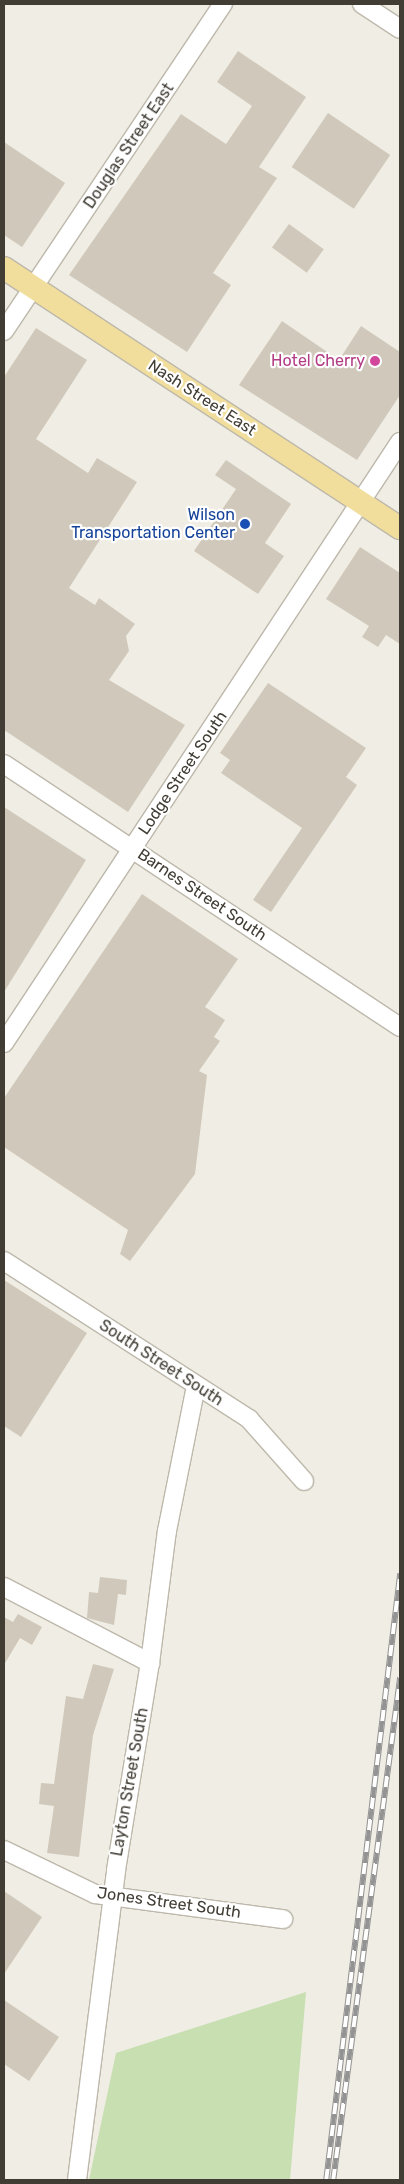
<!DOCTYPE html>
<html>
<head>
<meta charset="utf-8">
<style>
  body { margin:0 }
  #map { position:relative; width:404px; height:2184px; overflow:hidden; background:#f0ede4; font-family:Rubik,sans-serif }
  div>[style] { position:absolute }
  .green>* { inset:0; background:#c8dfb2 }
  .building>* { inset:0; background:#d0c9bb; transform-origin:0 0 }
  .roads { filter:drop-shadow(1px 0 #bdb8ab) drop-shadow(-1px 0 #bdb8ab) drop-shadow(0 1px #bdb8ab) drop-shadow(0 -1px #bdb8ab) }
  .minor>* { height:18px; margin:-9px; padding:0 9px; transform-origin:9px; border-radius:9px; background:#fff }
  .major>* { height:22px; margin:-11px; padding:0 11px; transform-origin:11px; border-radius:11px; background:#f1de9c }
  .rail>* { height:5.5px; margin-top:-2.75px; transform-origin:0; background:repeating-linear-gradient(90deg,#fff 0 11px,#939393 0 22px); box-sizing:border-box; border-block:1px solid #939393 }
  .dots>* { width:14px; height:14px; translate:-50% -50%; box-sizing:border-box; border:2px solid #fff; border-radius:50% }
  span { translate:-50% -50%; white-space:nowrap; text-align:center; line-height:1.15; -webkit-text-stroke:4.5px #fff; paint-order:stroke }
  .street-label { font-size:16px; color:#413d35 }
  .hotel-label { font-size:16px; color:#b23c85 }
  .right { translate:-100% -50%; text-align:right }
  .transit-label { font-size:16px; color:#164399 }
  .frame { position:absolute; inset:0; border:5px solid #413d35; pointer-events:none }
</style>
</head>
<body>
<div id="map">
  <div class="green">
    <i style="clip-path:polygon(306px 1992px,290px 2180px,89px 2180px,116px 2053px)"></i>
  </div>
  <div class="building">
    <i style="clip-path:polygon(238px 51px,306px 97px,259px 167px,277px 178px,213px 273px,231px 285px,187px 352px,69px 275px,181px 114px,226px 144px,252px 106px,217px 82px)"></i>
    <i style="left:328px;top:113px;width:75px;height:65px;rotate:34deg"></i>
    <i style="clip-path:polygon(4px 142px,65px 183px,22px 247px,4px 235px)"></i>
    <i style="left:289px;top:224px;width:43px;height:29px;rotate:36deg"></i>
    <i style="clip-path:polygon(282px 321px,339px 360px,361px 326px,400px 352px,400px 395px,357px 460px,239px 385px)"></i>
    <i style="clip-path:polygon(36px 328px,87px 360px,36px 439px,88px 473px,97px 458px,137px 482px,69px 588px,95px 605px,99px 598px,135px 624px,126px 636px,129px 651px,109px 680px,185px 725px,128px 812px,4px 730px,4px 377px)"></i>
    <i style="clip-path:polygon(226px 460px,291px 504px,265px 543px,284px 556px,258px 594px,194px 551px,236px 489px,215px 475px)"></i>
    <i style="clip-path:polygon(360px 547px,400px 573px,400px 644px,386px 635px,378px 647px,362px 637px,369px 626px,326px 599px)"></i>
    <i style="clip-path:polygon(268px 683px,366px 748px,346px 777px,357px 785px,271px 912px,253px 900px,302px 828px,221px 773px,230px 760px,220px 753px)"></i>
    <i style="clip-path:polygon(4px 807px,86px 860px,4px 992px)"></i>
    <i style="clip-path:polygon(142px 894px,238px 959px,205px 1007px,225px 1020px,214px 1037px,220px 1041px,199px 1071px,207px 1075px,195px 1174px,130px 1261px,120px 1254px,128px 1230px,4px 1147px,4px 1098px)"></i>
    <i style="clip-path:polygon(4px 1280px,87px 1333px,21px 1437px,4px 1426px)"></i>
    <i style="clip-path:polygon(100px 1577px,127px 1580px,126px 1595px,118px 1594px,114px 1625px,87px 1618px,89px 1592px,98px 1593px)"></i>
    <i style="clip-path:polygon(18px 1614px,42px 1627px,32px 1645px,20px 1638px,4px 1665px,4px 1617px,13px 1622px)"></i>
    <i style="clip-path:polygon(93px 1664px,114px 1669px,93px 1735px,79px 1857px,47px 1853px,54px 1806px,39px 1804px,41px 1783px,54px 1784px,66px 1696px,83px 1699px)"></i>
    <i style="clip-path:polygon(4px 1891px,42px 1917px,4px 1974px)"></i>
    <i style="clip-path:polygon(4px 2000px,59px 2037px,29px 2081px,4px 2064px)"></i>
  </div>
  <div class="roads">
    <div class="minor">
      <i style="left:362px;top:4px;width:45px;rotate:33.3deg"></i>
      <i style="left:4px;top:331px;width:394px;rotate:-56.2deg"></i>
      <i style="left:4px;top:764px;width:475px;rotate:33.6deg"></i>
      <i style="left:4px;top:1043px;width:720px;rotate:-56.62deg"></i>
      <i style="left:4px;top:1261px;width:292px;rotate:32.8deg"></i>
      <i style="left:249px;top:1419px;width:83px;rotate:48.4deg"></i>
      <i style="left:4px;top:1587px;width:165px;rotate:27.5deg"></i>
      <i style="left:4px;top:1850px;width:101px;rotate:25.8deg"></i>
      <i style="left:95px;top:1894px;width:190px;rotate:7.6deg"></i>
      <i style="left:77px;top:2180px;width:312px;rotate:-82.8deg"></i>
      <i style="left:116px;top:1870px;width:210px;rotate:-80.7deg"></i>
      <i style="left:150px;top:1663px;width:133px;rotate:-82.7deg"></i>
      <i style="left:167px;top:1531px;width:148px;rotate:-78.7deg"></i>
    </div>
    <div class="major">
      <i style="left:4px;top:268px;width:474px;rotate:33.3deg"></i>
    </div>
  </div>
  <div class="rail">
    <i style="left:326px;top:2180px;width:611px;rotate:-83.04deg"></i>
    <i style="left:333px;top:2180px;width:507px;rotate:-82.41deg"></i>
  </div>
  <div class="dots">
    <i style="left:375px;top:361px;background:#d1479c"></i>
    <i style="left:245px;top:524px;background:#1a4fb4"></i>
  </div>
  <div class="street-label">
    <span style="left:129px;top:146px;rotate:-56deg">Douglas Street East</span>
    <span style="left:202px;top:398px;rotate:33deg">Nash Street East</span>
    <span style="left:183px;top:773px;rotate:-56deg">Lodge Street South</span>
    <span style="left:202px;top:895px;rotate:34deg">Barnes Street South</span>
    <span style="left:161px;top:1363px;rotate:33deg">South Street South</span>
    <span style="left:130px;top:1782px;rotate:-80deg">Layton Street South</span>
    <span style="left:169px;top:1903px;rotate:8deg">Jones Street South</span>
  </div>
  <div class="hotel-label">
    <span class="right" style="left:365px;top:361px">Hotel Cherry</span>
  </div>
  <div class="transit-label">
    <span class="right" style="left:235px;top:524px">Wilson<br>Transportation Center</span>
  </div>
  <div class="frame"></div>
</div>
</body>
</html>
